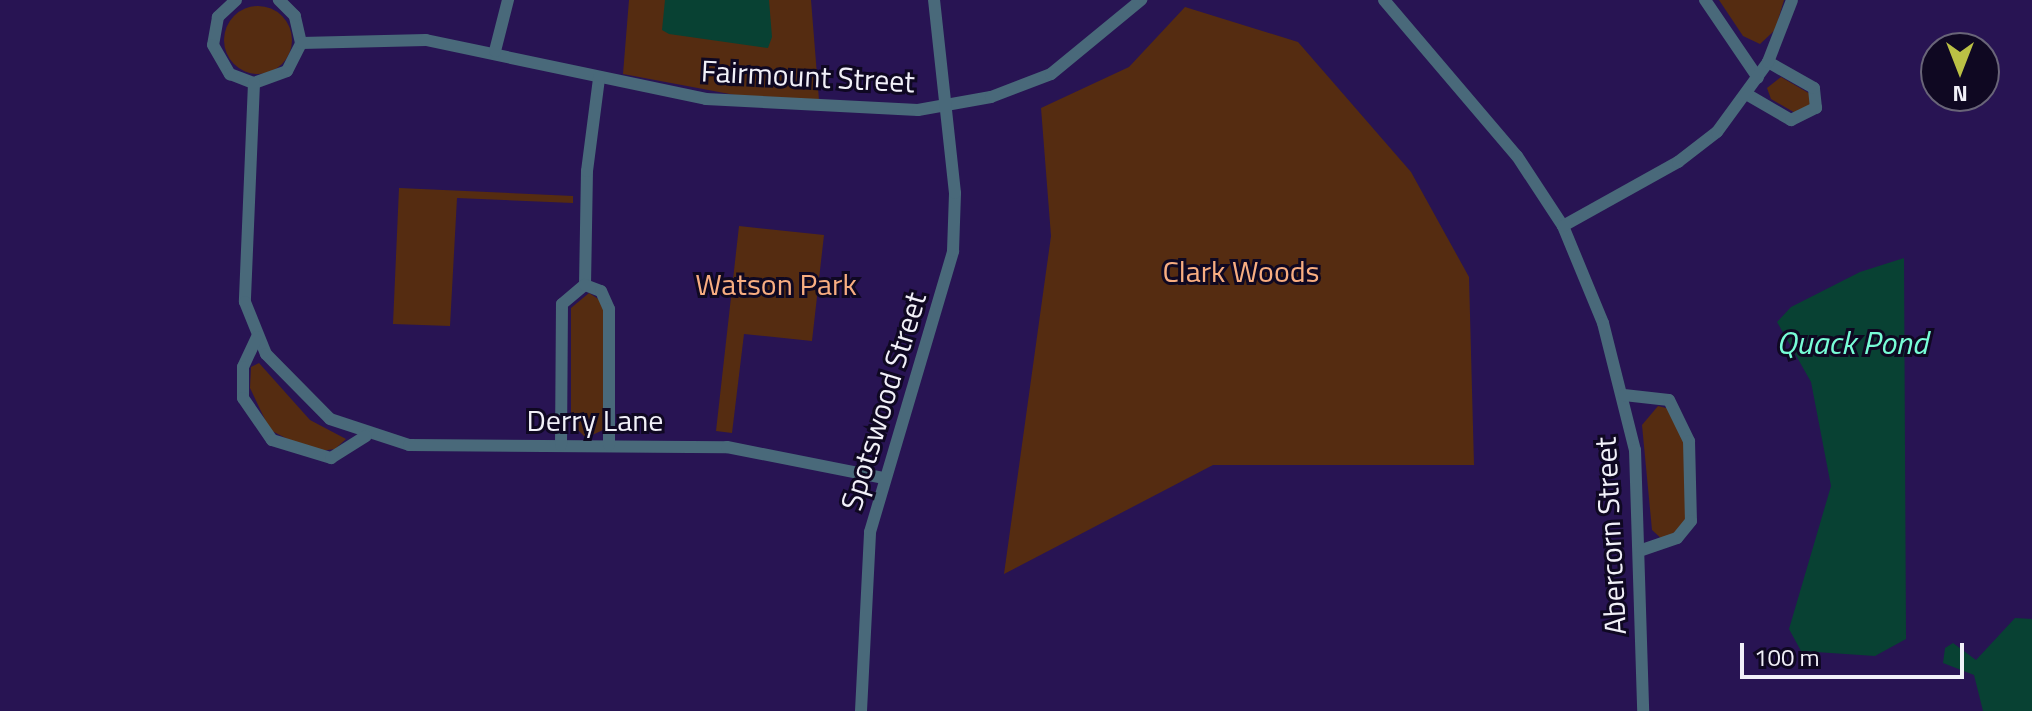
<!DOCTYPE html>
<html>
<head>
<meta charset="utf-8">
<style>
  body { margin:0 }
  #map { position:relative; width:2032px; height:711px; overflow:hidden; background:#281453; font-family:"Titillium Web",sans-serif }
  div>[style] { position:absolute }
  .green>* { inset:0; background:#552c11 }
  .round { border-radius:50% }
  .water>* { inset:0; background:#084133 }
  .minor>* { height:12px; margin:-6px; padding:0 6px; transform-origin:6px; border-radius:6px; background:#49697a }
  span { translate:-50% -50%; white-space:nowrap; text-align:center; line-height:1.15; -webkit-text-stroke:6px #0f0822; paint-order:stroke }
  .street-label { font-size:30px; color:#f1f0f8 }
  .park-label { font-size:30px; color:#f8ad81 }
  .water-label { font-size:32px; color:#77fdd6; font-style:italic }
  .north { position:absolute; left:1920px; top:32px; width:80px; height:80px; box-sizing:border-box; background:#0f0822; border:2px solid #696578; border-radius:50%; rotate:180deg; font-size:22px; font-weight:700; line-height:32px; text-align:center; color:#f1f0f8 }
  .north::after { content:''; display:block; margin:auto; width:28px; height:36px; background:#bbc045; clip-path:polygon(50% 0,100% 100%,50% 72%,0 100%) }
  .scale { position:absolute; left:1740px; top:643px; width:224px; height:36px; box-sizing:border-box; border:4px solid #f1f0f8; border-top:0; padding-left:10px; font-size:24px; line-height:28px; white-space:nowrap; color:#f1f0f8; -webkit-text-stroke:6px #0f0822; paint-order:stroke }
</style>
</head>
<body>
<div id="map">
  <div class="green">
    <i style="clip-path:polygon(629px 0,811px 0,819px 100px,735px 95px,623px 74px)"></i>
    <i style="clip-path:polygon(1719px 0,1784px 0,1775px 30px,1760px 44px,1743px 36px)"></i>
    <i class="round" style="left:224px;top:6px;width:68px;height:68px"></i>
    <i style="clip-path:polygon(1185px 7px,1298px 42px,1411px 172px,1469px 277px,1474px 465px,1213px 465px,1004px 574px,1051px 236px,1041px 108px,1129px 67px)"></i>
    <i style="clip-path:polygon(1781px 77px,1812px 95px,1814px 103px,1797px 114px,1771px 99px,1767px 88px)"></i>
    <i style="clip-path:polygon(399px 188px,573px 196px,573px 203px,457px 198px,450px 326px,393px 324px)"></i>
    <i style="clip-path:polygon(739px 226px,824px 235px,812px 341px,744px 334px,732px 433px,716px 431px)"></i>
    <i style="clip-path:polygon(589px 293px,603px 302px,603px 430px,586px 438px,571px 423px,571px 308px)"></i>
    <i style="clip-path:polygon(259px 363px,310px 420px,346px 439px,335px 449px,313px 452px,270px 430px,250px 388px,251px 367px)"></i>
    <i style="clip-path:polygon(1658px 406px,1670px 409px,1684px 437px,1690px 507px,1682px 527px,1663px 540px,1652px 530px,1642px 425px)"></i>
  </div>
  <div class="water">
    <i style="clip-path:polygon(665px 0,769px 0,772px 37px,768px 48px,669px 34px,662px 30px)"></i>
    <i style="clip-path:polygon(1904px 258px,1906px 639px,1875px 656px,1801px 651px,1789px 629px,1831px 486px,1811px 382px,1777px 322px,1791px 307px,1860px 272px)"></i>
    <i style="clip-path:polygon(2015px 618px,2032px 619px,2032px 711px,1983px 711px,1974px 675px,1943px 663px,1945px 648px,1953px 643px,1976px 660px)"></i>
  </div>
  <div class="minor">
    <i style="left:236px;top:0;width:25px;rotate:137deg"></i>
    <i style="left:218px;top:17px;width:28px;rotate:100deg"></i>
    <i style="left:213px;top:45px;width:34px;rotate:60deg"></i>
    <i style="left:230px;top:74px;width:26px;rotate:21deg"></i>
    <i style="left:254px;top:83px;width:35px;rotate:-20deg"></i>
    <i style="left:287px;top:71px;width:31px;rotate:-63deg"></i>
    <i style="left:301px;top:43px;width:28px;rotate:-103deg"></i>
    <i style="left:295px;top:16px;width:23px;rotate:-135deg"></i>
    <i style="left:1384px;top:0;width:205px;rotate:49.6deg"></i>
    <i style="left:1517px;top:156px;width:84px;rotate:56.7deg"></i>
    <i style="left:1563px;top:226px;width:105px;rotate:67.6deg"></i>
    <i style="left:1603px;top:323px;width:131px;rotate:75.9deg"></i>
    <i style="left:1635px;top:450px;width:261px;rotate:88.2deg"></i>
    <i style="left:1705px;top:0;width:94px;rotate:55.8deg"></i>
    <i style="left:301px;top:43px;width:125px;rotate:-1.4deg"></i>
    <i style="left:426px;top:40px;width:286px;rotate:11.9deg"></i>
    <i style="left:706px;top:99px;width:212px;rotate:3deg"></i>
    <i style="left:918px;top:110px;width:74px;rotate:-10.1deg"></i>
    <i style="left:991px;top:97px;width:64px;rotate:-21deg"></i>
    <i style="left:1051px;top:74px;width:117px;rotate:-39.4deg"></i>
    <i style="left:495px;top:51px;width:53px;rotate:-75.7deg"></i>
    <i style="left:254px;top:83px;width:219px;rotate:92.4deg"></i>
    <i style="left:245px;top:302px;width:56px;rotate:68deg"></i>
    <i style="left:266px;top:354px;width:91px;rotate:45.4deg"></i>
    <i style="left:330px;top:419px;width:83px;rotate:18.2deg"></i>
    <i style="left:409px;top:445px;width:318px;rotate:0.4deg"></i>
    <i style="left:727px;top:447px;width:159px;rotate:11.2deg"></i>
    <i style="left:1748px;top:95px;width:50px;rotate:30.2deg"></i>
    <i style="left:1791px;top:120px;width:28px;rotate:-26deg"></i>
    <i style="left:1816px;top:108px;width:20px;rotate:-96deg"></i>
    <i style="left:1814px;top:88px;width:53px;rotate:-150.5deg"></i>
    <i style="left:1563px;top:226px;width:132px;rotate:-29.1deg"></i>
    <i style="left:1678px;top:162px;width:49px;rotate:-37.6deg"></i>
    <i style="left:1717px;top:132px;width:87px;rotate:-53.9deg"></i>
    <i style="left:1768px;top:62px;width:66px;rotate:-68.8deg"></i>
    <i style="left:585px;top:285px;width:114px;rotate:-89deg"></i>
    <i style="left:587px;top:171px;width:94px;rotate:-82.6deg"></i>
    <i style="left:257px;top:337px;width:33px;rotate:115deg"></i>
    <i style="left:243px;top:367px;width:31px;rotate:90deg"></i>
    <i style="left:243px;top:398px;width:51px;rotate:55.4deg"></i>
    <i style="left:272px;top:440px;width:62px;rotate:17deg"></i>
    <i style="left:331px;top:458px;width:41px;rotate:-32.2deg"></i>
    <i style="left:1624px;top:395px;width:45px;rotate:6.3deg"></i>
    <i style="left:1669px;top:400px;width:46px;rotate:64deg"></i>
    <i style="left:1689px;top:441px;width:80px;rotate:88.6deg"></i>
    <i style="left:1691px;top:521px;width:22px;rotate:129deg"></i>
    <i style="left:1677px;top:538px;width:37px;rotate:161deg"></i>
    <i style="left:561px;top:445px;width:141px;rotate:-89.6deg"></i>
    <i style="left:562px;top:304px;width:30px;rotate:-40deg"></i>
    <i style="left:585px;top:285px;width:17px;rotate:21deg"></i>
    <i style="left:601px;top:291px;width:20px;rotate:66deg"></i>
    <i style="left:609px;top:309px;width:136px;rotate:90deg"></i>
    <i style="left:861px;top:711px;width:179px;rotate:-87.1deg"></i>
    <i style="left:870px;top:532px;width:293px;rotate:-73.5deg"></i>
    <i style="left:953px;top:251px;width:58px;rotate:-88deg"></i>
    <i style="left:955px;top:193px;width:194px;rotate:-96.2deg"></i>
  </div>
  <div class="street-label">
    <span style="left:808px;top:76px;rotate:3deg">Fairmount Street</span>
    <span style="left:883px;top:401px;rotate:-73deg">Spotswood Street</span>
    <span style="left:595px;top:420px">Derry Lane</span>
    <span style="left:1610px;top:536px;rotate:-93deg">Abercorn Street</span>
  </div>
  <div class="park-label">
    <span style="left:1241px;top:271px">Clark Woods</span>
    <span style="left:776px;top:284px">Watson Park</span>
  </div>
  <div class="water-label">
    <span style="left:1852px;top:342px">Quack Pond</span>
  </div>
  <div class="north">N</div>
  <div class="scale">100 m</div>
</div>
</body>
</html>
